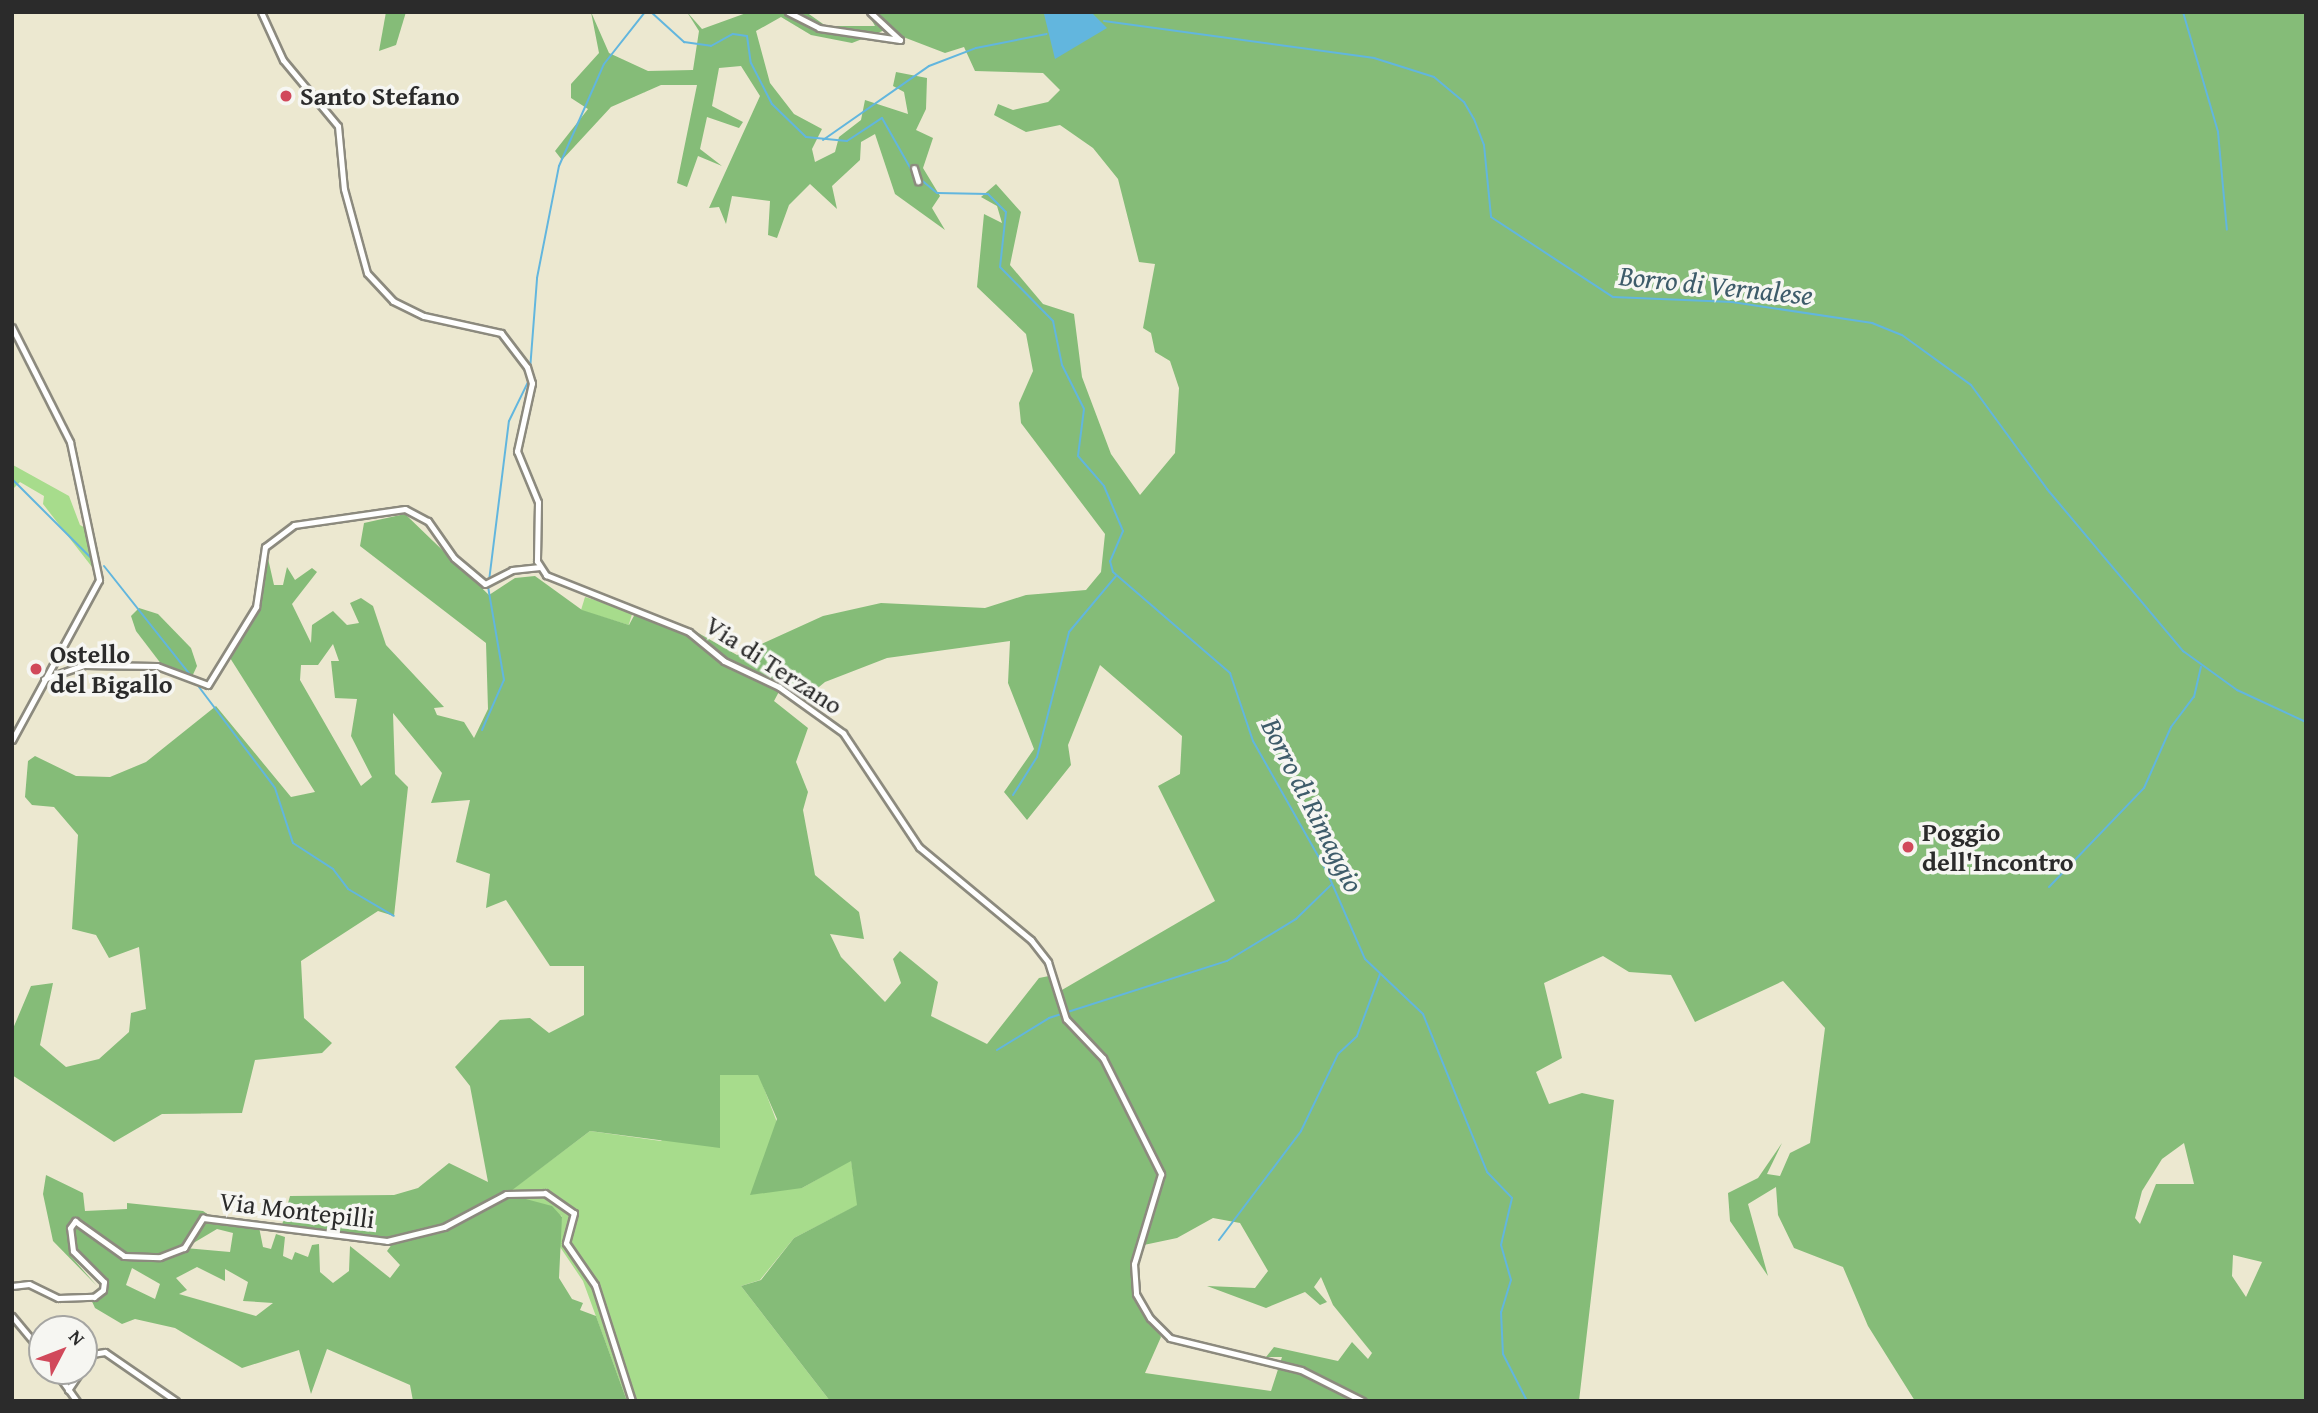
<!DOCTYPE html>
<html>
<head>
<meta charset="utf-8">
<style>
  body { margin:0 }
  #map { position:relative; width:2318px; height:1413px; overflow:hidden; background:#ece8d0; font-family:"Gentium Book Plus",serif }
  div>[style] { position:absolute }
  .green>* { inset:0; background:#a7dc8c; transform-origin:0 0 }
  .forest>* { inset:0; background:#85bc78 }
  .water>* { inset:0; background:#62b6de }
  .stream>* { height:2px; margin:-1px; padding:0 1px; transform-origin:1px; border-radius:1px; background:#62b6de }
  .roads { filter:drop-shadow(2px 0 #8c8a7e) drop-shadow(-2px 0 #8c8a7e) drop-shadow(0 2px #8c8a7e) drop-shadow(0 -2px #8c8a7e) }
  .street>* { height:5px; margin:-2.5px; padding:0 2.5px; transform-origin:2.5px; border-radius:2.5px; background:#fff }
  .dots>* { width:19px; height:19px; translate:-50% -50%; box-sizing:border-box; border:4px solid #f6f6f2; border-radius:50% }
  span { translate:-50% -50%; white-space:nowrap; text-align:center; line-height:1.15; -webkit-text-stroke:7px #f6f6f2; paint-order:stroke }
  .poi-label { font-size:26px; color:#2b2b2b; font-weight:700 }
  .left { translate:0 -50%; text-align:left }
  .street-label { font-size:26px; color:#2b2b2b }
  .water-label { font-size:28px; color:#3e5c6a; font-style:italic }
  .frame { position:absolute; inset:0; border:14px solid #2b2b2b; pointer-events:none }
  .north { position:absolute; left:28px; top:1315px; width:70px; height:70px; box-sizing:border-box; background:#f6f6f2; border:2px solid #a5a5a2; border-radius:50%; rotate:48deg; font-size:19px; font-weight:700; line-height:28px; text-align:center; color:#2b2b2b }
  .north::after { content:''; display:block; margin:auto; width:24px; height:32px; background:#d1495b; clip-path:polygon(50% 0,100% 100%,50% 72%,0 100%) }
</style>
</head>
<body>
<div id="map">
  <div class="green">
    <i style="clip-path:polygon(13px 465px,69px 496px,80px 525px,89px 530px,92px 567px,43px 504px,44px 496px,20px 482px,12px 490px)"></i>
    <i style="left:585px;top:597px;width:50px;height:14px;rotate:17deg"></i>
    <i style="clip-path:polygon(720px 1075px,759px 1075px,802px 1188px,851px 1160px,858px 1205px,794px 1238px,760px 1280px,741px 1286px,830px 1401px,627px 1401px,583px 1281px,558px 1244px,562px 1216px,506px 1194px,590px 1131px,661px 1141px)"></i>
  </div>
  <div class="forest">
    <i style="clip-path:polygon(386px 12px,406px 12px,396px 45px,379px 51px)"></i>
    <i style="clip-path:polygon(evenodd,591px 12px,609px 53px,648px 71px,693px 70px,699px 31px,687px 12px,702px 29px,749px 12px,806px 12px,826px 26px,875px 26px,867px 12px,2306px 12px,2306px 1401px,1915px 1401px,1868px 1326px,1843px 1267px,1794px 1248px,1778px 1215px,1776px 1187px,1748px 1204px,1768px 1276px,1730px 1221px,1728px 1193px,1758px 1178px,1782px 1143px,1767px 1174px,1780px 1176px,1790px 1153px,1810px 1143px,1825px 1028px,1783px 981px,1695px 1022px,1671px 975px,1629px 972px,1603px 956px,1544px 983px,1562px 1058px,1536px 1072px,1549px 1104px,1582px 1093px,1614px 1100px,1579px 1401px,830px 1401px,741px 1286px,761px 1280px,794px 1238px,857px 1205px,851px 1161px,802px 1188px,750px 1195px,777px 1119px,758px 1075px,720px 1075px,720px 1148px,590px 1131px,507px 1194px,552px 1206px,562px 1217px,559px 1278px,572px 1299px,583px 1303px,580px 1310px,596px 1316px,627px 1401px,413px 1401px,410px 1385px,327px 1349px,311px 1394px,299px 1350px,242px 1368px,175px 1328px,135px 1319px,122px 1324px,95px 1308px,90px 1297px,104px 1282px,73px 1251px,69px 1230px,69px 1254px,97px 1286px,53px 1241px,43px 1194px,46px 1175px,83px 1193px,85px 1211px,127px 1209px,127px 1203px,203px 1211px,225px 1226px,259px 1227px,263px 1247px,271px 1249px,276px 1234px,285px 1237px,283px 1256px,292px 1260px,295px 1252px,308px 1257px,312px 1245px,319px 1244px,320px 1272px,333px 1283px,349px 1271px,350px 1246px,390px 1278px,400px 1265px,387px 1251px,395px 1240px,282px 1225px,290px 1196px,394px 1195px,418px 1188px,449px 1163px,488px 1182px,470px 1086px,455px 1067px,500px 1020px,530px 1018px,549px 1033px,584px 1015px,584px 966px,550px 966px,506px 900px,486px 908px,490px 874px,456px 862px,470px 800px,431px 803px,442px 773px,393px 713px,395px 774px,408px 787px,394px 916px,378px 911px,301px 961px,304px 1018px,332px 1043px,322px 1053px,255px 1060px,242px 1113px,162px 1114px,114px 1142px,12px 1075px,12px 1031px,31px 986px,53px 983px,40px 1045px,66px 1067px,99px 1059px,129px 1032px,131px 1013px,146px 1009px,139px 947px,109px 958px,96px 935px,72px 929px,78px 835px,54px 807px,32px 805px,25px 797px,28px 761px,35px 756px,76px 776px,110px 777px,146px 762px,216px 706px,291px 797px,315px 792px,225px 650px,256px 607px,267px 554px,274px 585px,283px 585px,287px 567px,295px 580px,312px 568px,317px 572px,292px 604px,311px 643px,312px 625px,333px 611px,347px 625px,359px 623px,350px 603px,361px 598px,373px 606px,386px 645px,444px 707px,434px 708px,437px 715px,464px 722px,474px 738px,488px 709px,486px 643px,360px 546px,364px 523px,405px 514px,489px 595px,515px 578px,535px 576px,582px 610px,629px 625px,636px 612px,670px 627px,686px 626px,737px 655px,823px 616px,881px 603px,985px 608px,1026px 595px,1086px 590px,1101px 572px,1105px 534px,1021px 423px,1019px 403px,1033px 371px,1026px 334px,977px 287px,984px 214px,1002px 223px,997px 206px,981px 197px,996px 184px,1021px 212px,1010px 265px,1043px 304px,1074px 314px,1082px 377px,1111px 454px,1140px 495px,1175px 453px,1179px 388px,1170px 361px,1155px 352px,1151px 333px,1143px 328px,1155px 264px,1139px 262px,1118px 179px,1093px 148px,1060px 125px,1026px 132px,994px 115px,998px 104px,1013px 110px,1048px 102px,1060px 90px,1043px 73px,975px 71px,964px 47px,945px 53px,885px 30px,852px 43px,811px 35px,781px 17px,756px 31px,770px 83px,794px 114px,822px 129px,812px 149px,815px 162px,835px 152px,839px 137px,861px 120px,865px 100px,908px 114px,904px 92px,893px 86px,896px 72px,927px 78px,926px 109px,916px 130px,933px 138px,923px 168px,940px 196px,932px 208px,945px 230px,895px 194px,875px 134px,861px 142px,860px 160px,832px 186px,837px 209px,810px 184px,789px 205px,777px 238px,768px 235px,770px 201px,732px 196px,726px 224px,719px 207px,709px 208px,760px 96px,741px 66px,719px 68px,712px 106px,743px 122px,739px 128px,707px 117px,700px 149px,722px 166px,698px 156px,687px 187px,677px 183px,697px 85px,661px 85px,611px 107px,562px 160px,555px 151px,588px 109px,571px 98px,571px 84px,599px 53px,591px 12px,1010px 641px,1008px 683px,1034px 749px,1004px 792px,1027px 820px,1071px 765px,1068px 745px,1100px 665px,1182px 736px,1180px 774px,1158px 786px,1215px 901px,1055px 994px,1054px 975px,1039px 978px,987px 1044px,931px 1016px,938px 982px,900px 951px,893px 959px,901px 983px,885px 1002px,841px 957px,830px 934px,864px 939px,859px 912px,815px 875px,803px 810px,808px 792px,796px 762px,808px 728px,774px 701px,782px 686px,802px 701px,825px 682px,887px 658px,1010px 641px,591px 12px,333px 644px,339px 661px,331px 661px,335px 698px,357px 699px,351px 736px,372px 777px,361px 786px,300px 680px,301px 665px,318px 665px,333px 644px,591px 12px,2184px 1143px,2194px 1184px,2156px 1184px,2140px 1224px,2135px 1218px,2142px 1191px,2162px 1159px,2184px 1143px,591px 12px,1213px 1218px,1240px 1223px,1268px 1271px,1255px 1288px,1207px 1286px,1266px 1308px,1305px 1292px,1320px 1305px,1327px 1302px,1314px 1287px,1321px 1277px,1333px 1305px,1372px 1353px,1368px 1359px,1352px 1342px,1338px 1361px,1274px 1347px,1266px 1357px,1282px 1357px,1271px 1391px,1145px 1373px,1161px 1337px,1136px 1291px,1139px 1246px,1177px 1238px,1213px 1218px,591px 12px,217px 1229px,233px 1233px,230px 1252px,185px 1248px,217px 1229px,591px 12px,2233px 1255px,2262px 1262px,2246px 1297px,2232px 1276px,2233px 1255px,591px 12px,197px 1267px,225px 1281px,225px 1269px,248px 1282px,243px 1301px,273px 1303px,256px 1316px,179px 1294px,187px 1290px,176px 1278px,197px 1267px,591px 12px,132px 1268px,160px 1284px,155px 1299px,126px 1285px,132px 1268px)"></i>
    <i style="clip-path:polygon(139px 608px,158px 614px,191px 648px,197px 666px,190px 681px,165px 669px,136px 631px,131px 616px)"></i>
  </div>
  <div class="water">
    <i style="clip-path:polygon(1091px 12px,1107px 28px,1055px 59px,1044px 14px)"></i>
  </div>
  <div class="stream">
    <i style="left:651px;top:12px;width:45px;rotate:42.3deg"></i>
    <i style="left:684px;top:42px;width:27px;rotate:8deg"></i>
    <i style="left:711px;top:46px;width:25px;rotate:-29deg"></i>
    <i style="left:733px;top:34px;width:14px;rotate:8deg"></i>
    <i style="left:747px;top:36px;width:27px;rotate:82deg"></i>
    <i style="left:751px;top:63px;width:46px;rotate:62.9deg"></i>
    <i style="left:772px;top:104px;width:47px;rotate:44.1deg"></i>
    <i style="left:806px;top:137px;width:41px;rotate:5.6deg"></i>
    <i style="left:847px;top:141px;width:42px;rotate:-33.3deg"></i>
    <i style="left:882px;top:118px;width:61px;rotate:60.5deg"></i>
    <i style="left:2183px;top:12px;width:125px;rotate:73.7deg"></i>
    <i style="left:2218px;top:132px;width:98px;rotate:84.8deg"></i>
    <i style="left:1104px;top:21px;width:273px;rotate:7.8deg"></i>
    <i style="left:1374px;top:58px;width:63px;rotate:17.6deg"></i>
    <i style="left:1434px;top:77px;width:39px;rotate:40deg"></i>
    <i style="left:1464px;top:102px;width:20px;rotate:60deg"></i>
    <i style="left:1474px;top:119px;width:28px;rotate:69deg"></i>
    <i style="left:1484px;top:145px;width:72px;rotate:84.4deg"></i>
    <i style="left:1491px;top:217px;width:146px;rotate:33.3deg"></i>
    <i style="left:1613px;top:297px;width:119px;rotate:2.4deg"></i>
    <i style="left:1732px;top:302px;width:142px;rotate:8.5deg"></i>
    <i style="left:1872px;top:323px;width:32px;rotate:22deg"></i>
    <i style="left:1902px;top:335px;width:85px;rotate:35.9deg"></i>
    <i style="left:1971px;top:385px;width:129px;rotate:53.8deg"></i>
    <i style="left:2047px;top:489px;width:212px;rotate:50deg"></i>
    <i style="left:2183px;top:651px;width:67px;rotate:35.8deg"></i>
    <i style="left:2237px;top:690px;width:76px;rotate:24.9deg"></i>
    <i style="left:823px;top:140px;width:129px;rotate:-34.9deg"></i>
    <i style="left:929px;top:66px;width:50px;rotate:-21deg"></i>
    <i style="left:976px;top:48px;width:72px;rotate:-11.2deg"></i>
    <i style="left:919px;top:178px;width:23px;rotate:40deg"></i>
    <i style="left:937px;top:193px;width:51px;rotate:1.1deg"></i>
    <i style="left:988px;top:194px;width:25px;rotate:45deg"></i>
    <i style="left:1006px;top:212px;width:55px;rotate:96.2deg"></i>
    <i style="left:1000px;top:267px;width:76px;rotate:45.5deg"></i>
    <i style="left:1053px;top:321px;width:45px;rotate:78.4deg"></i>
    <i style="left:1062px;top:365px;width:49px;rotate:63.4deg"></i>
    <i style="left:1084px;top:409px;width:47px;rotate:97.3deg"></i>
    <i style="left:1078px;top:456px;width:40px;rotate:49deg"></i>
    <i style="left:1104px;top:486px;width:49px;rotate:67.1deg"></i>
    <i style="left:1123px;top:531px;width:33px;rotate:113deg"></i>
    <i style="left:1110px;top:561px;width:11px;rotate:75deg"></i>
    <i style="left:1113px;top:572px;width:155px;rotate:40.8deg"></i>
    <i style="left:1230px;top:673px;width:72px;rotate:71.3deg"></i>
    <i style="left:1253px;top:741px;width:150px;rotate:60.5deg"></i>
    <i style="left:1327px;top:872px;width:95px;rotate:66.4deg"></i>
    <i style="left:1365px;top:959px;width:80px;rotate:43.5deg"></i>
    <i style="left:1423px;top:1014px;width:170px;rotate:67.9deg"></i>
    <i style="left:1487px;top:1172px;width:36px;rotate:46deg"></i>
    <i style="left:1512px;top:1198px;width:48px;rotate:103.2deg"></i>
    <i style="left:1501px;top:1245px;width:36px;rotate:74deg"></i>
    <i style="left:1511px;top:1280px;width:34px;rotate:107deg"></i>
    <i style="left:1501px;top:1312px;width:42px;rotate:87.3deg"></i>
    <i style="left:1503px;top:1354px;width:53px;rotate:62.9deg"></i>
    <i style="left:530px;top:370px;width:92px;rotate:-85.6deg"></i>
    <i style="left:537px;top:278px;width:114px;rotate:-78.9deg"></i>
    <i style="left:559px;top:166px;width:111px;rotate:-66.2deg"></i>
    <i style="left:604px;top:64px;width:66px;rotate:-51.7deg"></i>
    <i style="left:12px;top:479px;width:115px;rotate:45deg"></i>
    <i style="left:104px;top:566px;width:142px;rotate:51.6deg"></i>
    <i style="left:489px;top:581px;width:161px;rotate:-82.9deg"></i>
    <i style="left:509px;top:421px;width:43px;rotate:-64deg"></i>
    <i style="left:199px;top:687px;width:126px;rotate:53deg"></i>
    <i style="left:275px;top:788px;width:58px;rotate:71.9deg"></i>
    <i style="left:293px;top:843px;width:48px;rotate:33deg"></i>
    <i style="left:333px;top:869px;width:25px;rotate:53deg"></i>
    <i style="left:348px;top:889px;width:53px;rotate:30.4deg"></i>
    <i style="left:482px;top:730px;width:55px;rotate:-66.3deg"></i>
    <i style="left:504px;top:680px;width:95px;rotate:-99.7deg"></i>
    <i style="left:1013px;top:795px;width:45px;rotate:-57.7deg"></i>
    <i style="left:1037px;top:757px;width:129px;rotate:-75.6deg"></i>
    <i style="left:1069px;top:632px;width:73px;rotate:-50deg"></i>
    <i style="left:2049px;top:887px;width:137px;rotate:-46.2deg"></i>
    <i style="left:2144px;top:788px;width:67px;rotate:-66.1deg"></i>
    <i style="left:2171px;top:727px;width:38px;rotate:-53deg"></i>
    <i style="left:2194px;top:697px;width:31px;rotate:-77deg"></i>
    <i style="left:997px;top:1050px;width:61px;rotate:-31.6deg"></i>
    <i style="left:1049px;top:1018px;width:187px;rotate:-17.8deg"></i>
    <i style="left:1227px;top:961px;width:81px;rotate:-31.3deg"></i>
    <i style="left:1296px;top:919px;width:50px;rotate:-44.2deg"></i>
    <i style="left:1219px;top:1240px;width:136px;rotate:-53deg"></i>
    <i style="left:1301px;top:1131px;width:85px;rotate:-64.3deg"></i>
    <i style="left:1338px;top:1054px;width:26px;rotate:-43deg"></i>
    <i style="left:1357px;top:1036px;width:66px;rotate:-69.6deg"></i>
  </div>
  <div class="roads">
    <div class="street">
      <i style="left:261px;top:12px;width:53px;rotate:65.4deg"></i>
      <i style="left:283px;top:60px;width:86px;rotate:50.2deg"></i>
      <i style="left:338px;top:126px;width:63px;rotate:84.6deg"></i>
      <i style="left:344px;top:189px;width:87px;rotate:74.7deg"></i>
      <i style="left:367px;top:273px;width:38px;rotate:47deg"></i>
      <i style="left:393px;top:301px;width:34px;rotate:26deg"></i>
      <i style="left:424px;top:316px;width:79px;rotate:12.4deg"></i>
      <i style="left:501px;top:333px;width:43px;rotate:52.6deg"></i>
      <i style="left:527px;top:367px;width:17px;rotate:73deg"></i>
      <i style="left:532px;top:383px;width:70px;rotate:102.4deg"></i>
      <i style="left:517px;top:451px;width:55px;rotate:67.6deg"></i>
      <i style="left:538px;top:502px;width:59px;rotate:91deg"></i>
      <i style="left:537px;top:561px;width:17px;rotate:57deg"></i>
      <i style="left:546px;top:575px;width:154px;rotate:21.7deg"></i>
      <i style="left:689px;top:632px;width:45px;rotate:39.6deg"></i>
      <i style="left:724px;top:661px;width:61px;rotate:25.3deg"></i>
      <i style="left:779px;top:687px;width:79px;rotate:35.7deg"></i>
      <i style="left:843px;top:733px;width:137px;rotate:56.3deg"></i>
      <i style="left:919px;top:847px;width:146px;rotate:39.7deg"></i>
      <i style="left:1031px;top:940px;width:28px;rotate:52deg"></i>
      <i style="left:1048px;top:962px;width:60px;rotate:72.5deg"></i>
      <i style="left:1066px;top:1019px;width:54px;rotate:46.5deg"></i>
      <i style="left:1103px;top:1058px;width:130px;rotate:63.4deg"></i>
      <i style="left:1161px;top:1174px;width:94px;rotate:106.7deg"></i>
      <i style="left:1134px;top:1264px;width:30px;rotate:86deg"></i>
      <i style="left:1136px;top:1294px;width:28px;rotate:60deg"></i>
      <i style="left:1150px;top:1318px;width:28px;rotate:45deg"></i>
      <i style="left:1170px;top:1338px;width:135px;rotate:13.7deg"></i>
      <i style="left:1301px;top:1370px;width:69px;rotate:26.6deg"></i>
      <i style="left:788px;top:12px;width:35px;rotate:27deg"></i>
      <i style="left:819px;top:28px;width:82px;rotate:8.4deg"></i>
      <i style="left:870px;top:12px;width:41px;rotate:43deg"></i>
      <i style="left:914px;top:168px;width:14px;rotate:73deg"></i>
      <i style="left:12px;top:327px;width:129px;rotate:63.2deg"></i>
      <i style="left:70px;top:442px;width:141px;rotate:78.1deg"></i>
      <i style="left:99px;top:580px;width:182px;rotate:118.5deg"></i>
      <i style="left:44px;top:679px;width:42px;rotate:-19.3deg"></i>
      <i style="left:84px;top:665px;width:73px;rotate:0.8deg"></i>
      <i style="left:157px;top:666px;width:54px;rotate:20.4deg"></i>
      <i style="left:208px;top:685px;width:92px;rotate:-58.4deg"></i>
      <i style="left:256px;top:607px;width:61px;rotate:-81.5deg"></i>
      <i style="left:265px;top:547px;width:36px;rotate:-37deg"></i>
      <i style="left:294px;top:525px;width:112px;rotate:-8.2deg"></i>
      <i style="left:405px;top:509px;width:26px;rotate:28deg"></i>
      <i style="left:428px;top:521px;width:45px;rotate:54.9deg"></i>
      <i style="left:454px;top:558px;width:40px;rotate:40deg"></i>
      <i style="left:485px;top:584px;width:30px;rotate:-27deg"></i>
      <i style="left:512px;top:570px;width:28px;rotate:-6deg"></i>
      <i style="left:12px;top:1286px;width:17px;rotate:-7deg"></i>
      <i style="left:29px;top:1284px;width:32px;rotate:26deg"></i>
      <i style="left:58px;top:1298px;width:36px;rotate:-2deg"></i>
      <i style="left:94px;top:1297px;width:11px;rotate:-38deg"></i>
      <i style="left:103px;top:1290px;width:8px;rotate:-83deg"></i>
      <i style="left:104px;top:1282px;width:44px;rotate:-135deg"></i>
      <i style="left:73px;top:1251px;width:23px;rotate:-97deg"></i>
      <i style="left:70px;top:1228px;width:9px;rotate:-54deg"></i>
      <i style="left:75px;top:1221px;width:60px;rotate:35.5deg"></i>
      <i style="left:124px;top:1256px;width:36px;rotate:2deg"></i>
      <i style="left:160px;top:1257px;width:26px;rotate:-21deg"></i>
      <i style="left:184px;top:1248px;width:36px;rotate:-58deg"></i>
      <i style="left:203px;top:1218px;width:185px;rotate:7.1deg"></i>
      <i style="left:387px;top:1241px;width:59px;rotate:-13.8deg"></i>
      <i style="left:444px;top:1227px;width:70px;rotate:-28deg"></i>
      <i style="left:506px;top:1194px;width:39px;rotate:-1deg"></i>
      <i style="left:545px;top:1193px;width:35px;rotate:35deg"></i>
      <i style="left:574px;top:1213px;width:31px;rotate:105deg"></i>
      <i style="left:566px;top:1243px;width:51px;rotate:55.4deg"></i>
      <i style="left:595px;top:1285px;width:122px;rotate:72.3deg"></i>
      <i style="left:12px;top:1316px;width:47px;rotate:50.2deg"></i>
      <i style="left:84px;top:1366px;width:14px;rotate:-56deg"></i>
      <i style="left:92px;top:1354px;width:13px;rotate:-9deg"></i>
      <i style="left:105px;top:1352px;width:86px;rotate:34.6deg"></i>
      <i style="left:55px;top:1371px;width:37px;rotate:54deg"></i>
      <i style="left:68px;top:1390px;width:23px;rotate:-56deg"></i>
    </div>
  </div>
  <div class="dots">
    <i style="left:286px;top:96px;background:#d1495b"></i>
    <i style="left:36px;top:669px;background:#d1495b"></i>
    <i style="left:1908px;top:847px;background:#d1495b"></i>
  </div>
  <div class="poi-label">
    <span class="left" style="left:300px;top:96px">Santo Stefano</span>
    <span class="left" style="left:50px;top:669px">Ostello<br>del Bigallo</span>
    <span class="left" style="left:1922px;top:847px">Poggio<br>dell'Incontro</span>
  </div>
  <div class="street-label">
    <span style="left:774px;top:665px;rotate:33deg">Via di Terzano</span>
    <span style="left:297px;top:1210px;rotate:7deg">Via Montepilli</span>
  </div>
  <div class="water-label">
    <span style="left:1716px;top:285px;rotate:6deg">Borro di Vernalese</span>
    <span style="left:1313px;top:805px;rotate:63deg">Borro di Rimaggio</span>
  </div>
  <div class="frame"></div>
  <div class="north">N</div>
</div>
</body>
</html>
